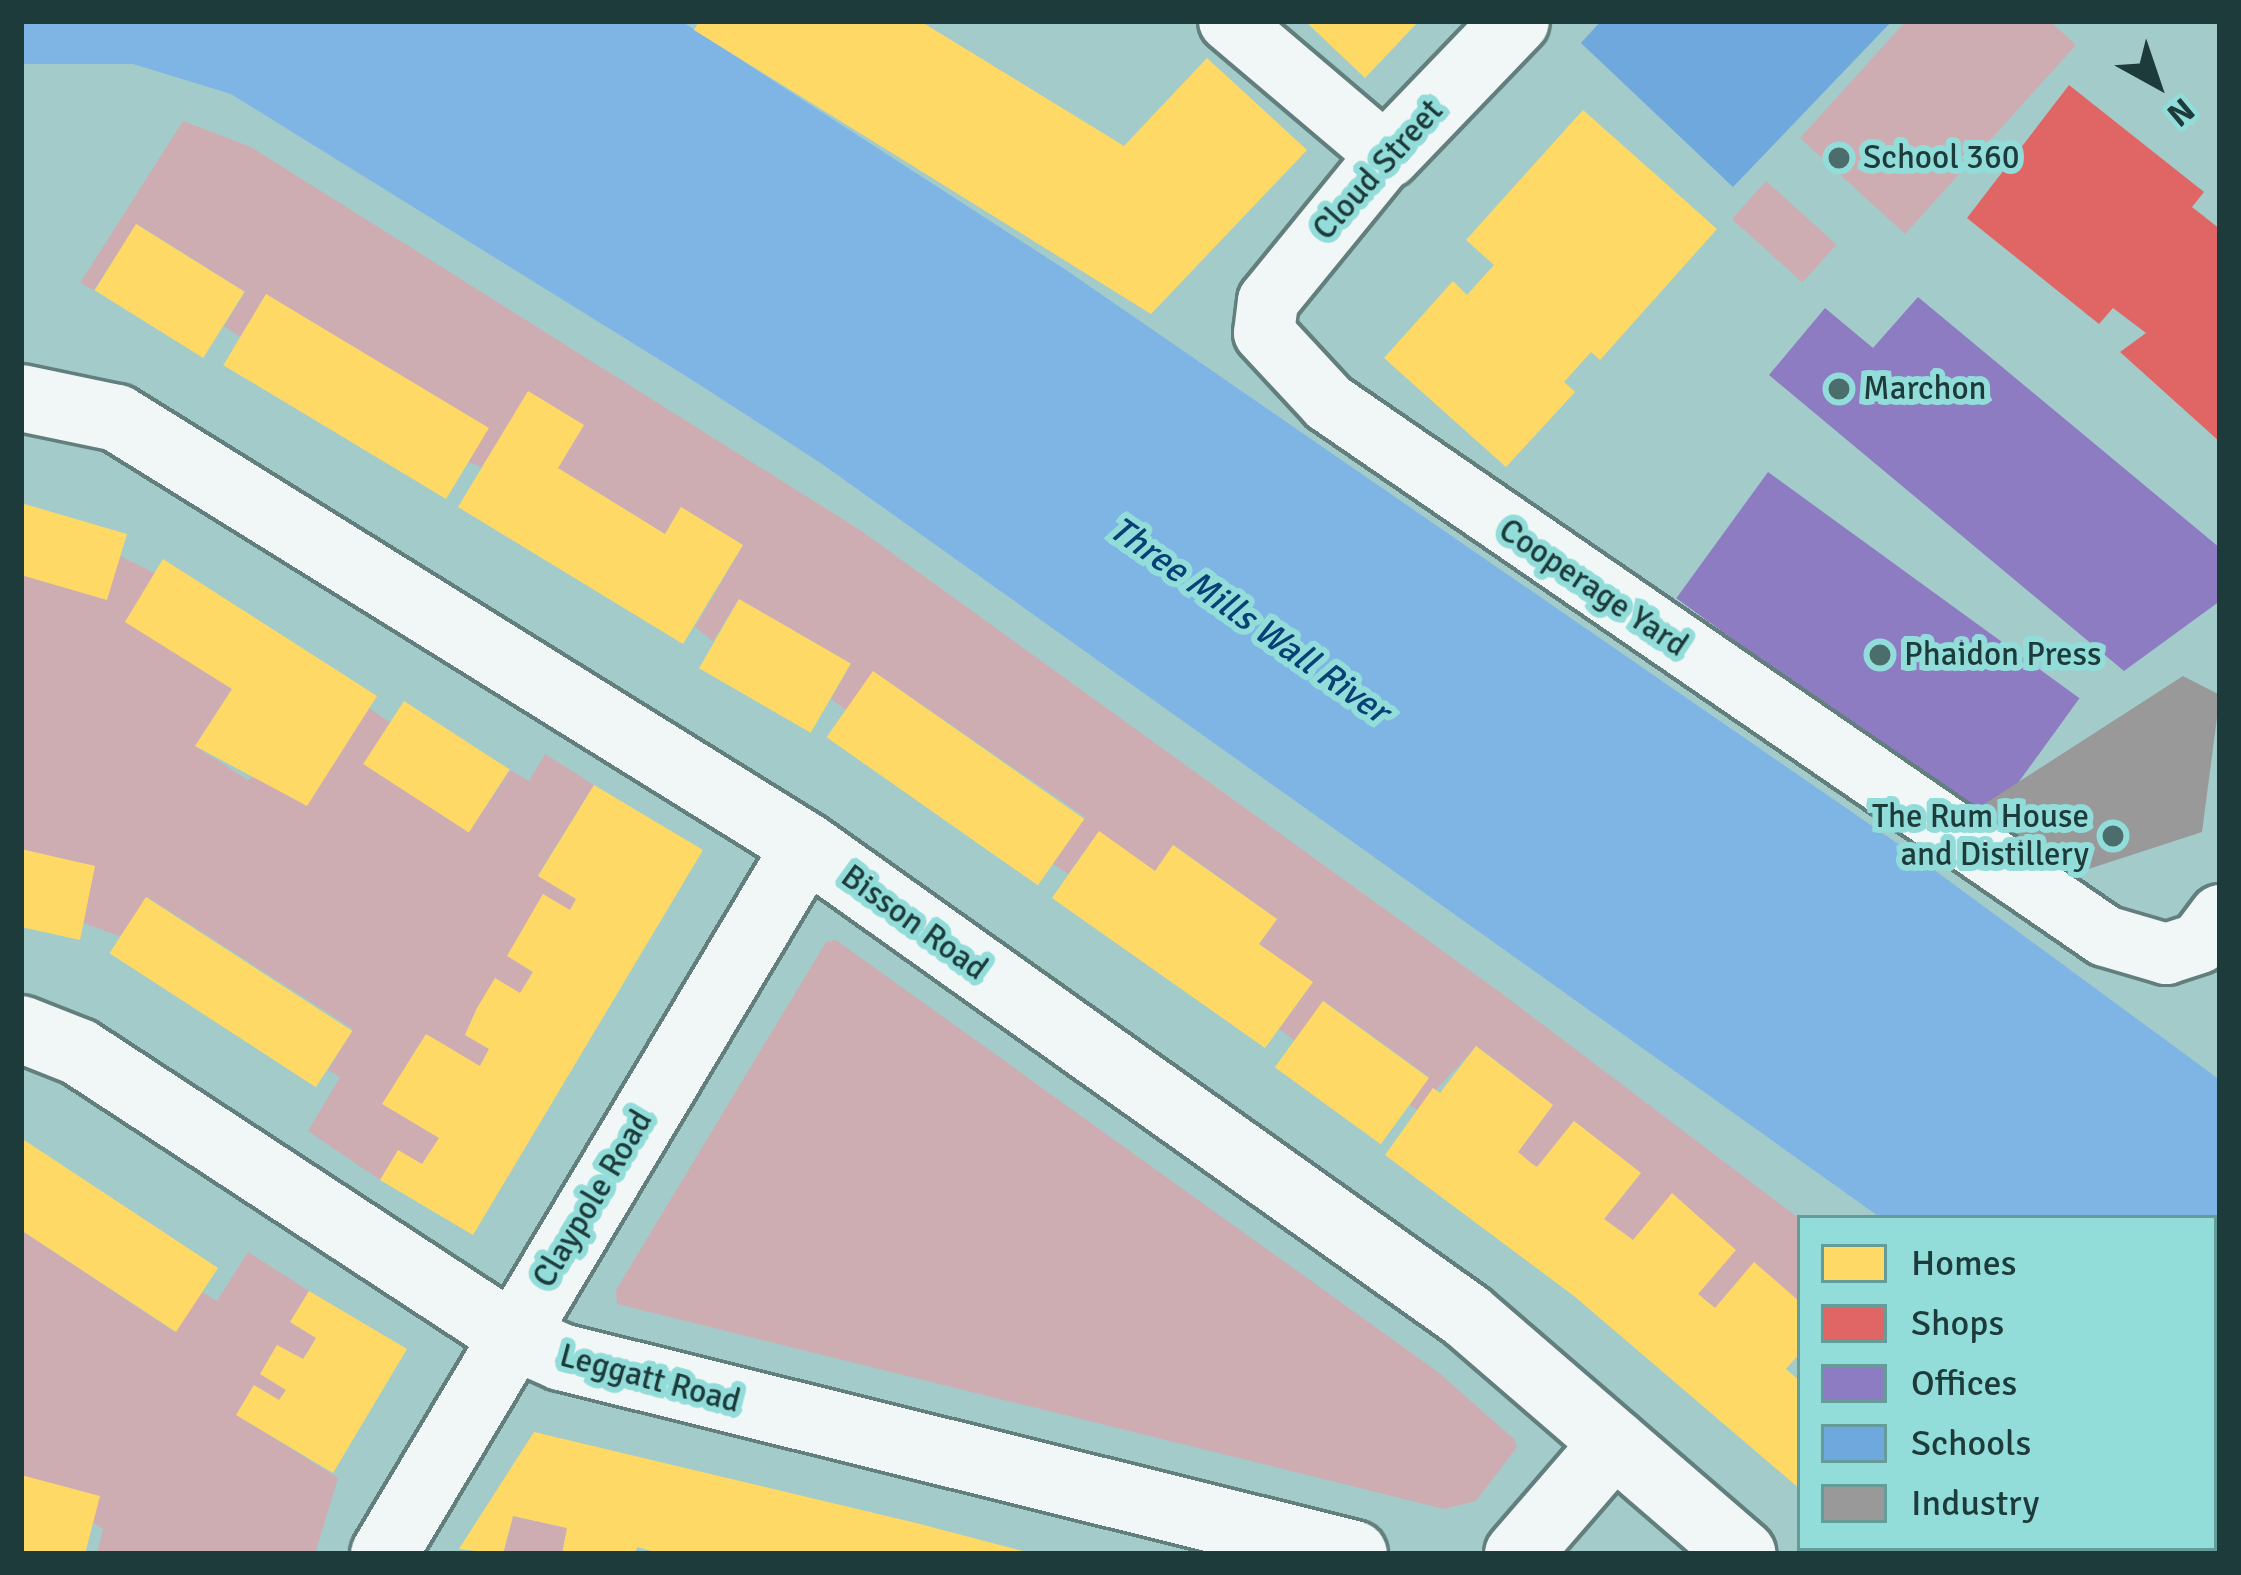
<!DOCTYPE html>
<html>
<head>
<meta charset="utf-8">
<style>
  body { margin:0 }
  #map { position:relative; width:2241px; height:1575px; overflow:hidden; background:#a3cbca; font-family:Signika,sans-serif }
  div>[style] { position:absolute }
  .green>* { inset:0; background:#ceadb2; transform-origin:0 0 }
  .water>* { inset:0; background:#7fb5e4 }
  .homes>* { inset:0; background:#ffd966; transform-origin:0 0 }
  .shops>* { inset:0; background:#e06666 }
  .offices>* { inset:0; background:#8e7cc3; transform-origin:0 0 }
  .schools>* { inset:0; background:#6fa8dc }
  .industry>* { inset:0; background:#999 }
  .roads { filter:drop-shadow(3px 0 #627f7e) drop-shadow(-3px 0 #627f7e) drop-shadow(0 3px #627f7e) drop-shadow(0 -3px #627f7e) }
  .pedestrian>* { height:60px; margin:-30px; padding:0 30px; transform-origin:30px; border-radius:30px; background:#f1f7f7 }
  .minor>* { height:66px; margin:-33px; padding:0 33px; transform-origin:33px; border-radius:33px; background:#f1f7f7 }
  .dots>* { width:33px; height:33px; translate:-50% -50%; box-sizing:border-box; border:6px solid #92dcd9; border-radius:50% }
  span { translate:-50% -50%; white-space:nowrap; text-align:center; line-height:1.15; -webkit-text-stroke:12px #92dcd9; paint-order:stroke }
  .poi-label { font-size:33px; color:#1c3b3a }
  .left { translate:0 -50%; text-align:left }
  .right { translate:-100% -50%; text-align:right }
  .street-label { font-size:33px; color:#1c3b3a }
  .water-label { font-size:36px; color:#064075; font-style:italic }
  .frame { position:absolute; inset:0; border:24px solid #1c3b3a; pointer-events:none }
  .legend { position:absolute; left:1797px; top:1215px; width:420px; height:336px; box-sizing:border-box; background:#92dcd9; border:3px solid #639c99; margin:0; padding:15px 21px; list-style:none; font-size:36px; color:#1c3b3a }
  .legend li { display:flex; align-items:center; gap:24px; height:60px }
  .legend b { width:60px; border:3px solid #639c99 }
  .north { position:absolute; left:2097px; top:24px; width:120px; height:120px; -webkit-text-stroke:9px #92dcd9; paint-order:stroke; rotate:140deg; font-size:33px; font-weight:700; line-height:48px; text-align:center; color:#1c3b3a }
  .north::after { content:''; display:block; margin:auto; width:42px; height:54px; background:#1c3b3a; clip-path:polygon(50% 0,100% 100%,50% 72%,0 100%) }
</style>
</head>
<body>
<div id="map">
  <div class="green">
    <i style="clip-path:polygon(1906px 21px,2050px 21px,2076px 45px,1905px 234px,1800px 138px)"></i>
    <i style="clip-path:polygon(183px 121px,251px 147px,860px 530px,1501px 993px,1800px 1219px,1800px 1302px,1715px 1308px,1698px 1294px,1735px 1250px,1673px 1194px,1633px 1240px,1604px 1219px,1641px 1173px,1574px 1121px,1537px 1167px,1531px 1163px,1518px 1152px,1553px 1105px,1477px 1046px,1417px 1110px,1410px 1105px,1429px 1077px,1324px 1001px,1295px 1041px,1279px 1029px,1312px 983px,1259px 944px,1277px 919px,1174px 845px,1155px 871px,1099px 832px,1068px 874px,1053px 864px,1085px 817px,874px 672px,846px 710px,831px 699px,851px 664px,739px 599px,713px 641px,695px 627px,743px 545px,681px 507px,665px 534px,558px 468px,584px 425px,529px 392px,482px 467px,468px 462px,487px 429px,267px 295px,240px 337px,224px 326px,245px 292px,137px 224px,94px 290px,80px 283px)"></i>
    <i style="left:1766px;top:181px;width:95px;height:51px;rotate:42deg"></i>
    <i style="clip-path:polygon(120px 556px,155px 573px,177px 654px,232px 689px,195px 746px,248px 780px,369px 708px,391px 723px,365px 765px,469px 832px,510px 770px,529px 781px,545px 754px,594px 785px,538px 875px,576px 899px,570px 910px,526px 925px,507px 956px,533px 972px,520px 993px,477px 1008px,465px 1035px,489px 1049px,480px 1066px,383px 1104px,439px 1138px,422px 1164px,380px 1180px,308px 1131px,340px 1077px,328px 1070px,353px 1029px,147px 897px,122px 937px,83px 923px,21px 849px,21px 575px)"></i>
    <i style="clip-path:polygon(836px 940px,1438px 1372px,1514px 1439px,1517px 1447px,1476px 1501px,1444px 1509px,617px 1304px,616px 1290px,826px 942px)"></i>
    <i style="clip-path:polygon(21px 1230px,175px 1332px,202px 1292px,217px 1301px,248px 1252px,309px 1291px,290px 1322px,316px 1338px,303px 1359px,277px 1345px,260px 1374px,286px 1390px,279px 1400px,237px 1415px,338px 1478px,315px 1554px,97px 1554px,103px 1529px,21px 1475px)"></i>
    <i style="clip-path:polygon(513px 1516px,567px 1528px,562px 1554px,503px 1554px)"></i>
  </div>
  <div class="water">
    <i style="clip-path:polygon(21px 21px,681px 21px,1066px 270px,1907px 850px,2220px 1080px,2220px 1454px,2214px 1218px,1881px 1218px,822px 464px,697px 383px,231px 94px,133px 64px,21px 64px)"></i>
  </div>
  <div class="homes">
    <i style="clip-path:polygon(699px 21px,920px 21px,1124px 146px,1207px 58px,1307px 150px,1151px 314px,694px 30px)"></i>
    <i style="clip-path:polygon(1305px 21px,1419px 21px,1365px 78px)"></i>
    <i style="clip-path:polygon(1583px 110px,1717px 229px,1600px 360px,1591px 352px,1564px 382px,1575px 392px,1506px 467px,1384px 358px,1453px 281px,1467px 295px,1494px 265px,1466px 240px)"></i>
    <i style="left:136px;top:224px;width:128px;height:78px;rotate:32deg"></i>
    <i style="left:266px;top:294px;width:260px;height:83px;rotate:31deg"></i>
    <i style="clip-path:polygon(528px 391px,584px 425px,558px 468px,665px 534px,681px 507px,743px 545px,683px 644px,458px 507px)"></i>
    <i style="clip-path:polygon(21px 503px,127px 534px,107px 600px,21px 575px)"></i>
    <i style="clip-path:polygon(163px 559px,377px 696px,307px 806px,195px 746px,232px 689px,125px 622px)"></i>
    <i style="left:739px;top:599px;width:129px;height:80px;rotate:30deg"></i>
    <i style="left:873px;top:671px;width:258px;height:81px;rotate:35deg"></i>
    <i style="left:404px;top:701px;width:126px;height:75px;rotate:33deg"></i>
    <i style="clip-path:polygon(594px 785px,703px 850px,473px 1235px,380px 1180px,398px 1150px,422px 1164px,439px 1138px,382px 1104px,426px 1034px,480px 1066px,489px 1049px,465px 1035px,477px 1008px,495px 978px,520px 993px,533px 972px,507px 956px,543px 894px,570px 910px,576px 899px,538px 876px)"></i>
    <i style="clip-path:polygon(1099px 831px,1155px 871px,1173px 845px,1277px 919px,1259px 944px,1313px 982px,1265px 1048px,1052px 898px)"></i>
    <i style="clip-path:polygon(21px 849px,95px 866px,80px 940px,21px 927px)"></i>
    <i style="left:146px;top:897px;width:246px;height:67px;rotate:33deg"></i>
    <i style="left:1323px;top:1001px;width:131px;height:82px;rotate:36deg"></i>
    <i style="clip-path:polygon(1476px 1046px,1553px 1105px,1518px 1152px,1531px 1163px,1537px 1167px,1574px 1121px,1641px 1173px,1604px 1219px,1633px 1240px,1672px 1193px,1736px 1250px,1698px 1294px,1715px 1308px,1754px 1262px,1800px 1302px,1800px 1353px,1786px 1369px,1800px 1381px,1800px 1489px,1574px 1296px,1385px 1155px,1433px 1088px,1440px 1093px)"></i>
    <i style="clip-path:polygon(21px 1138px,218px 1268px,176px 1332px,21px 1230px)"></i>
    <i style="clip-path:polygon(309px 1291px,407px 1349px,333px 1473px,236px 1415px,254px 1385px,279px 1400px,286px 1390px,260px 1374px,277px 1345px,303px 1359px,309px 1350px,316px 1338px,290px 1322px)"></i>
    <i style="clip-path:polygon(534px 1432px,916px 1523px,1034px 1554px,662px 1554px,637px 1547px,635px 1554px,562px 1554px,567px 1528px,513px 1516px,503px 1554px,459px 1549px)"></i>
    <i style="clip-path:polygon(21px 1475px,100px 1496px,85px 1554px,21px 1553px)"></i>
    <i style="clip-path:polygon(1869px 1548px,2087px 1548px,2082px 1554px)"></i>
  </div>
  <div class="shops">
    <i style="clip-path:polygon(2069px 85px,2204px 192px,2192px 207px,2220px 229px,2220px 442px,2120px 352px,2146px 333px,2113px 308px,2099px 324px,1967px 218px)"></i>
  </div>
  <div class="offices">
    <i style="clip-path:polygon(1918px 297px,2220px 548px,2220px 601px,2124px 671px,1769px 375px,1825px 308px,1873px 348px)"></i>
    <i style="left:1768px;top:472px;width:385px;height:156px;rotate:36deg"></i>
  </div>
  <div class="schools">
    <i style="clip-path:polygon(1601px 21px,1892px 21px,1733px 187px,1581px 43px)"></i>
  </div>
  <div class="industry">
    <i style="clip-path:polygon(2183px 676px,2220px 695px,2202px 832px,2067px 876px,1972px 812px)"></i>
  </div>
  <div class="roads">
    <div class="pedestrian">
      <i style="left:1229px;top:21px;width:207px;rotate:40.3deg"></i>
      <i style="left:1387px;top:155px;width:188px;rotate:129.2deg"></i>
      <i style="left:1268px;top:301px;width:32px;rotate:97deg"></i>
      <i style="left:1264px;top:333px;width:96px;rotate:47.1deg"></i>
      <i style="left:1329px;top:403px;width:941px;rotate:34.48deg"></i>
      <i style="left:2105px;top:936px;width:64px;rotate:16.4deg"></i>
      <i style="left:2166px;top:954px;width:35px;rotate:-18deg"></i>
      <i style="left:2199px;top:943px;width:35px;rotate:-53deg"></i>
    </div>
    <div class="minor">
      <i style="left:1387px;top:155px;width:186px;rotate:-46.1deg"></i>
      <i style="left:21px;top:398px;width:98px;rotate:11.8deg"></i>
      <i style="left:117px;top:418px;width:811px;rotate:31.85deg"></i>
      <i style="left:806px;top:846px;width:811px;rotate:35.41deg"></i>
      <i style="left:1467px;top:1316px;width:364px;rotate:40.8deg"></i>
      <i style="left:21px;top:1029px;width:62px;rotate:21.6deg"></i>
      <i style="left:79px;top:1052px;width:516px;rotate:33.23deg"></i>
      <i style="left:511px;top:1335px;width:55px;rotate:23.7deg"></i>
      <i style="left:561px;top:1357px;width:817px;rotate:13.95deg"></i>
      <i style="left:384px;top:1554px;width:824px;rotate:-59.2deg"></i>
      <i style="left:1518px;top:1554px;width:147px;rotate:-49.1deg"></i>
    </div>
  </div>
  <div class="dots">
    <i style="left:1839px;top:158px;background:#4b6d6c"></i>
    <i style="left:1839px;top:389px;background:#4b6d6c"></i>
    <i style="left:1880px;top:655px;background:#4b6d6c"></i>
    <i style="left:2113px;top:836px;background:#4b6d6c"></i>
  </div>
  <div class="poi-label">
    <span class="left" style="left:1863px;top:158px">School 360</span>
    <span class="left" style="left:1863px;top:389px">Marchon</span>
    <span class="left" style="left:1904px;top:655px">Phaidon Press</span>
    <span class="right" style="left:2089px;top:836px">The Rum House<br>and Distillery</span>
  </div>
  <div class="street-label">
    <span style="left:1378px;top:170px;rotate:-48deg">Cloud Street</span>
    <span style="left:1593px;top:588px;rotate:34deg">Cooperage Yard</span>
    <span style="left:914px;top:923px;rotate:36deg">Bisson Road</span>
    <span style="left:593px;top:1199px;rotate:-59deg">Claypole Road</span>
    <span style="left:650px;top:1379px;rotate:15deg">Leggatt Road</span>
  </div>
  <div class="water-label">
    <span style="left:1249px;top:620px;rotate:35deg">Three Mills Wall River</span>
  </div>
  <div class="frame"></div>
  <ul class="legend">
  <li><b style="height:33px;background:#ffd966"></b>Homes</li>
  <li><b style="height:33px;background:#e06666"></b>Shops</li>
  <li><b style="height:33px;background:#8e7cc3"></b>Offices</li>
  <li><b style="height:33px;background:#6fa8dc"></b>Schools</li>
  <li><b style="height:33px;background:#999"></b>Industry</li>
  </ul>
  <div class="north">N</div>
</div>
</body>
</html>
